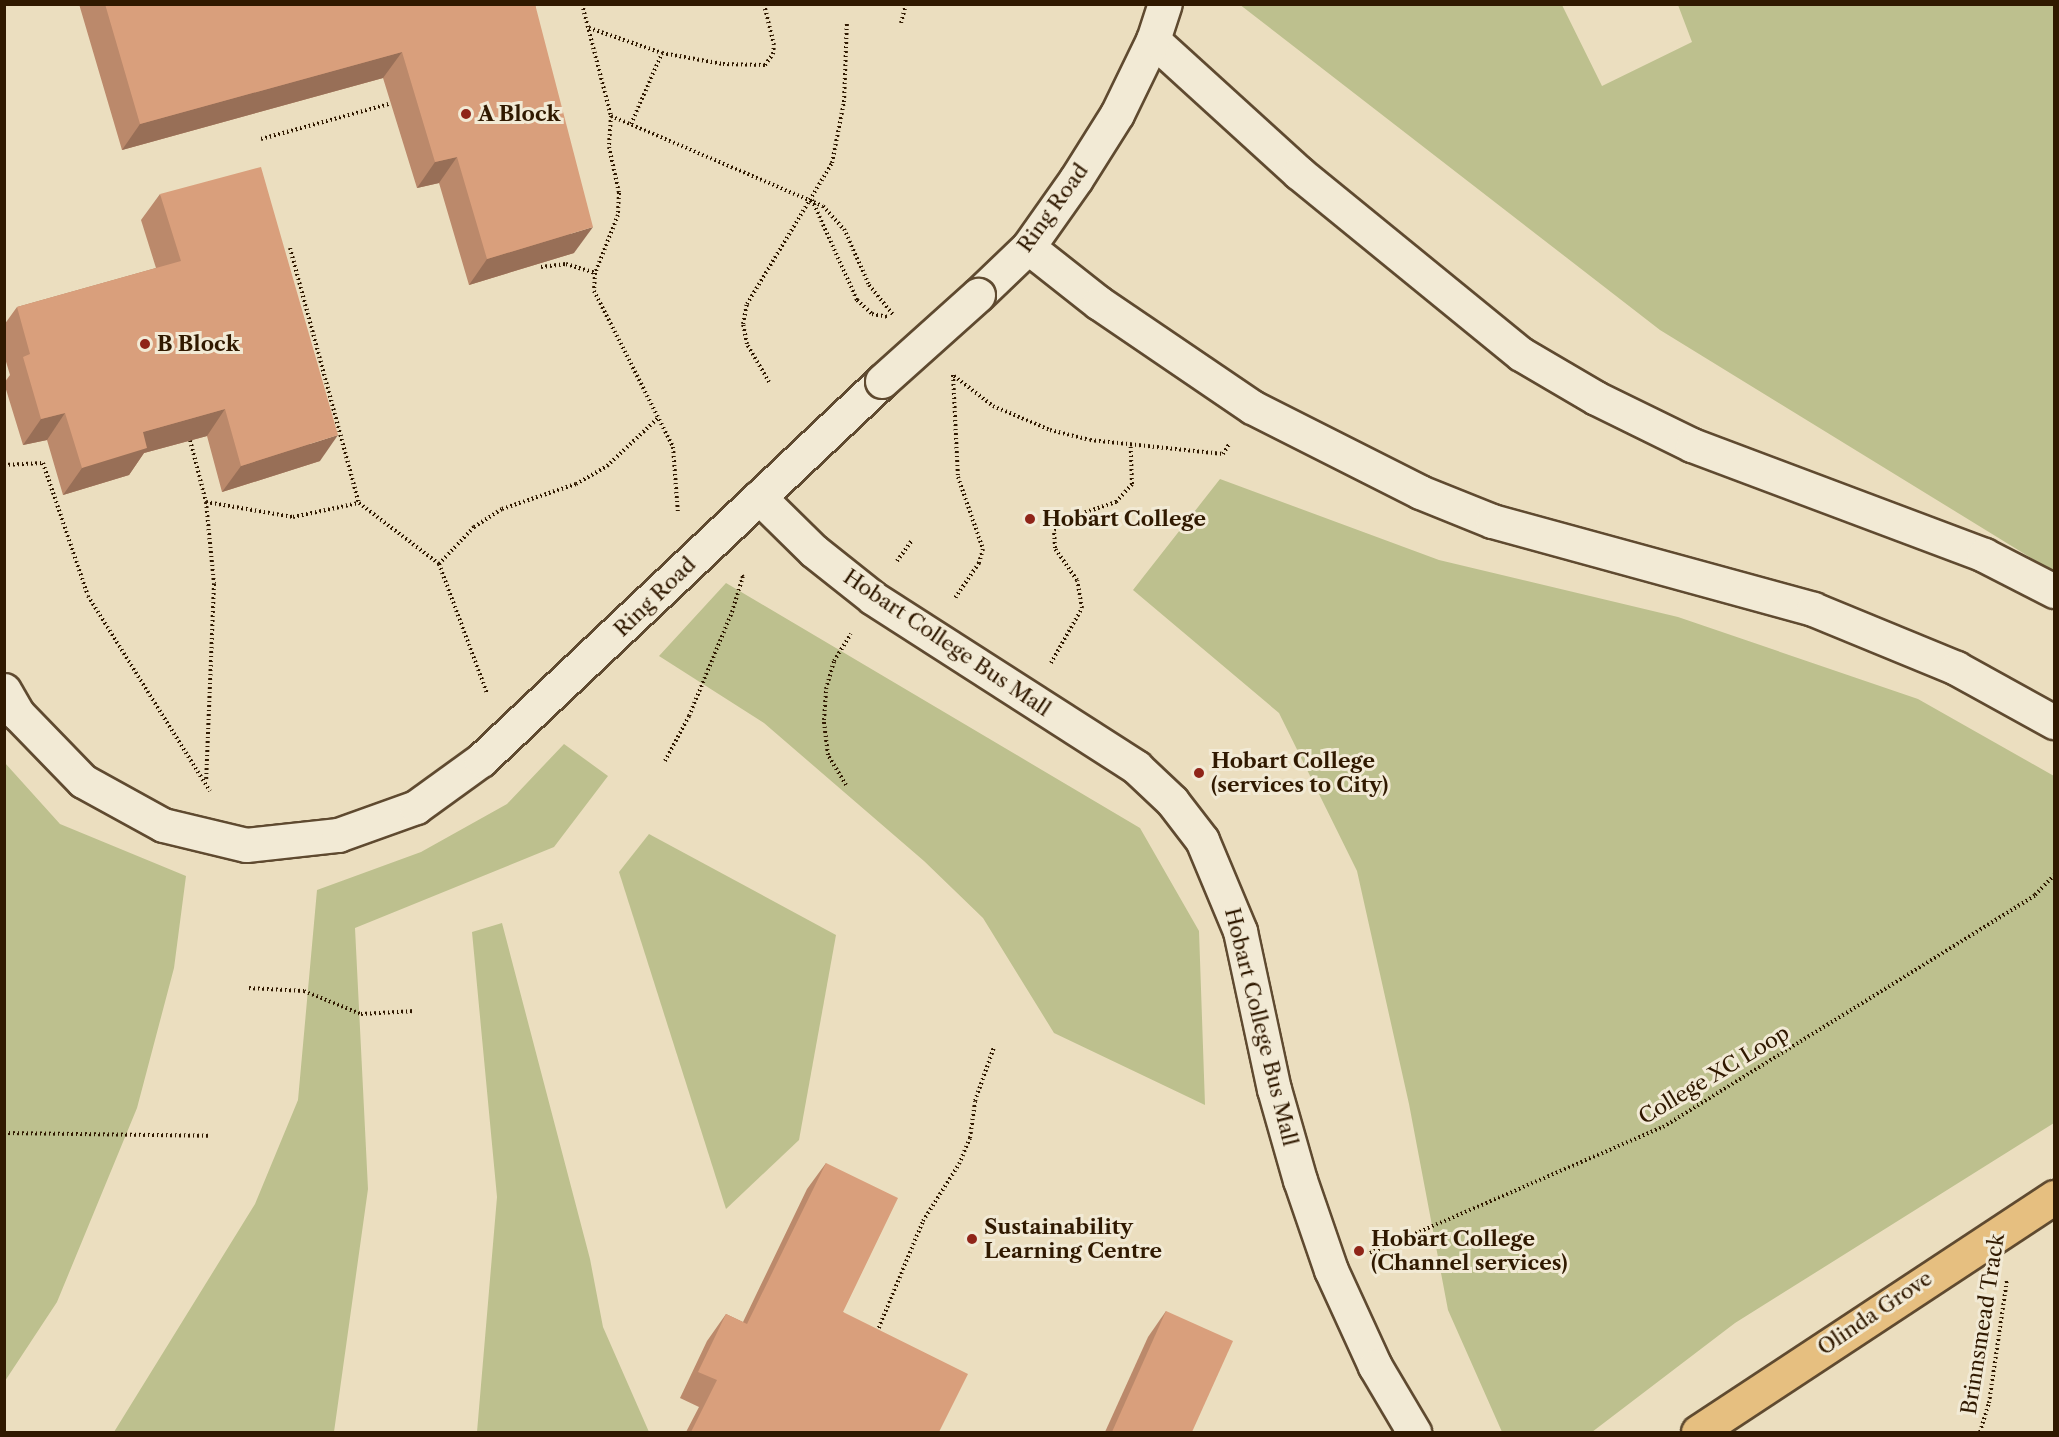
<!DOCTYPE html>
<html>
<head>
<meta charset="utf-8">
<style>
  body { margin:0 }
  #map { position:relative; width:2059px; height:1437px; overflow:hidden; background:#ebdebf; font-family:"Libre Caslon Text",serif }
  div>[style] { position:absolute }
  .green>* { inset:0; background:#bdc08e }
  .path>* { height:4px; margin-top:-2px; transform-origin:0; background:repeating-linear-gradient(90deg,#301900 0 1.5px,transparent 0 4.5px) }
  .roads { filter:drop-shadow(2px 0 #5f4a30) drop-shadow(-2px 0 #5f4a30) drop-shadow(0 2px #5f4a30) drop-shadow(0 -2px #5f4a30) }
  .minor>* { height:33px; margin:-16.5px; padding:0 16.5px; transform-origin:16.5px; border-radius:16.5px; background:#f2ead5 }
  .major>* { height:33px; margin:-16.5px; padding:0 16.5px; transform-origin:16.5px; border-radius:16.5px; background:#e6bf80 }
  .bridges { filter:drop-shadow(2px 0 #5f4a30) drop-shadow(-2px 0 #5f4a30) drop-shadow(0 2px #5f4a30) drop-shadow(0 -2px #5f4a30) }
  .minor-bridge>* { height:33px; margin:-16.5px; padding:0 16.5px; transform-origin:16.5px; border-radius:16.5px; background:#f2ead5 }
  .wall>* { inset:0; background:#bb896b }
  .shaded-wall>* { inset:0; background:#986f57 }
  .building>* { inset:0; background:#d99f7c }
  .dots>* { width:16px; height:16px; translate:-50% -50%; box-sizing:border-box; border:3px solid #f2ead5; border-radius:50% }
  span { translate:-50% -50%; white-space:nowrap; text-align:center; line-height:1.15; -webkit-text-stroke:6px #f2ead5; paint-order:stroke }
  .poi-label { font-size:21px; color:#301900; font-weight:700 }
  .left { translate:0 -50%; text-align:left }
  .street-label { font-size:21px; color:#301900 }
  .frame { position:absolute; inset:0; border:6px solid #301900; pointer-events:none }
</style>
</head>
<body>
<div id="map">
  <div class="green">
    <i style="clip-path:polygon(1239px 4px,1562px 5px,1602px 86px,1692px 42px,1678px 5px,2054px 5px,2054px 572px,1660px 330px)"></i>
    <i style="clip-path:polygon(1220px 479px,1439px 560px,1678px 617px,1918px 699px,2054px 776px,2054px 1123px,1735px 1323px,1592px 1432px,1502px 1432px,1448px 1310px,1409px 1104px,1357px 871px,1279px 713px,1133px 590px)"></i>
    <i style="clip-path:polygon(726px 583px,1140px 828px,1199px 931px,1205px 1105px,1054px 1033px,983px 918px,924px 861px,764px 723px,659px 656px)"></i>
    <i style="clip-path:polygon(564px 744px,608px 776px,554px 847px,355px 928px,368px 1189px,334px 1432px,114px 1432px,255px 1204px,298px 1100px,317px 890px,421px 852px,507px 804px)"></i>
    <i style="clip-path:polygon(5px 763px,60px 824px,186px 876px,174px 968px,137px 1108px,57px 1302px,5px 1381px)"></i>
    <i style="clip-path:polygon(649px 834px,836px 935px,799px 1140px,726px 1209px,619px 872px)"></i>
    <i style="clip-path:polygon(502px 923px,590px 1259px,603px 1327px,649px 1432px,477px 1432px,497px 1197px,472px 932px)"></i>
  </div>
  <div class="path">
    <i style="left:582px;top:4px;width:116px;rotate:75.5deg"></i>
    <i style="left:611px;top:116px;width:230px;rotate:23deg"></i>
    <i style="left:823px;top:206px;width:31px;rotate:48deg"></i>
    <i style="left:844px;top:229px;width:61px;rotate:65.9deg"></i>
    <i style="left:869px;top:285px;width:38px;rotate:51deg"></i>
    <i style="left:901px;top:23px;width:20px;rotate:-75deg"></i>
    <i style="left:589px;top:28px;width:77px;rotate:18.9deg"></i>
    <i style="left:662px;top:53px;width:62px;rotate:10.2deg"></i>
    <i style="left:723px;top:64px;width:42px;rotate:1.4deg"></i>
    <i style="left:765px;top:65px;width:14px;rotate:-54deg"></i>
    <i style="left:773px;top:54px;width:9px;rotate:-84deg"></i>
    <i style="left:774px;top:45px;width:42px;rotate:-103.7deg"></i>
    <i style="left:611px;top:116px;width:31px;rotate:94deg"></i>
    <i style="left:609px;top:147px;width:47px;rotate:77.7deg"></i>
    <i style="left:619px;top:193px;width:22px;rotate:93deg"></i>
    <i style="left:618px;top:215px;width:62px;rotate:111.6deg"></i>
    <i style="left:595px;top:273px;width:18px;rotate:93deg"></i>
    <i style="left:594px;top:291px;width:175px;rotate:63.1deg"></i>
    <i style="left:673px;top:447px;width:66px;rotate:85.7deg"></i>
    <i style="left:631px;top:124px;width:77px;rotate:-66.4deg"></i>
    <i style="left:261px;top:139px;width:133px;rotate:-15.3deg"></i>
    <i style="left:812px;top:200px;width:110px;rotate:65.8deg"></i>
    <i style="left:857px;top:300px;width:21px;rotate:43deg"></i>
    <i style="left:872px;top:314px;width:17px;rotate:10deg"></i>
    <i style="left:290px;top:248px;width:264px;rotate:74.9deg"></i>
    <i style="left:359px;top:503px;width:101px;rotate:37.3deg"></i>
    <i style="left:439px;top:564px;width:138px;rotate:69.6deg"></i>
    <i style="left:541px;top:267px;width:25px;rotate:-7deg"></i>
    <i style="left:566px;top:264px;width:30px;rotate:17deg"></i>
    <i style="left:953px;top:375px;width:102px;rotate:87.2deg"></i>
    <i style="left:958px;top:477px;width:76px;rotate:70.9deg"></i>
    <i style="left:983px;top:549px;width:15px;rotate:106deg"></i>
    <i style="left:979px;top:563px;width:42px;rotate:124.4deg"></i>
    <i style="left:954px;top:376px;width:49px;rotate:37.6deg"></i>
    <i style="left:993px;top:406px;width:62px;rotate:22.8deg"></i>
    <i style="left:1050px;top:430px;width:41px;rotate:14deg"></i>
    <i style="left:1090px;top:440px;width:134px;rotate:6deg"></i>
    <i style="left:1223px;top:454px;width:13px;rotate:-58deg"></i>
    <i style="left:769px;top:382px;width:44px;rotate:-120.1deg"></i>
    <i style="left:747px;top:344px;width:20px;rotate:-101deg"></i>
    <i style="left:743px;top:324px;width:20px;rotate:-79deg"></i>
    <i style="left:747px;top:304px;width:165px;rotate:-58.9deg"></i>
    <i style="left:832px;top:163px;width:62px;rotate:-78.9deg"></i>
    <i style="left:844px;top:102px;width:80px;rotate:-87.9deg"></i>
    <i style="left:189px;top:436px;width:68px;rotate:75.6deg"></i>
    <i style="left:206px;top:502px;width:82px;rotate:84.4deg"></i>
    <i style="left:214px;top:584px;width:195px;rotate:92.3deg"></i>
    <i style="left:4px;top:465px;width:39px;rotate:-3deg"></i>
    <i style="left:43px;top:463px;width:140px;rotate:71.3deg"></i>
    <i style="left:88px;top:596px;width:230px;rotate:58deg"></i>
    <i style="left:206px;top:502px;width:88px;rotate:9.8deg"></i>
    <i style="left:293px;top:517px;width:67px;rotate:-12deg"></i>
    <i style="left:897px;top:561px;width:26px;rotate:-54deg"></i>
    <i style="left:439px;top:564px;width:51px;rotate:-46.6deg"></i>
    <i style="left:474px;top:527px;width:33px;rotate:-33deg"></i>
    <i style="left:502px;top:509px;width:78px;rotate:-18.7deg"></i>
    <i style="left:576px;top:484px;width:36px;rotate:-30deg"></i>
    <i style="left:607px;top:466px;width:70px;rotate:-43.3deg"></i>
    <i style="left:1051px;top:663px;width:63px;rotate:-60.6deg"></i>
    <i style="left:1082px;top:608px;width:28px;rotate:-100deg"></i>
    <i style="left:1077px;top:580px;width:39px;rotate:-125deg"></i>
    <i style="left:1055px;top:548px;width:18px;rotate:-93deg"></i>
    <i style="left:1054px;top:530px;width:18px;rotate:-41deg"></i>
    <i style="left:1068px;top:518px;width:51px;rotate:-18.4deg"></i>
    <i style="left:1116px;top:502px;width:24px;rotate:-48deg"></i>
    <i style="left:1132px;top:484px;width:37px;rotate:-92deg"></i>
    <i style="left:665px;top:761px;width:51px;rotate:-61.9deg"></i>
    <i style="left:689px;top:716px;width:113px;rotate:-67.5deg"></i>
    <i style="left:732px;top:612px;width:37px;rotate:-73deg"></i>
    <i style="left:743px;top:577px;width:4px;rotate:-135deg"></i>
    <i style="left:846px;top:785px;width:35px;rotate:-121deg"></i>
    <i style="left:828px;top:755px;width:35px;rotate:-97deg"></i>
    <i style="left:824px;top:720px;width:31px;rotate:-86deg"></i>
    <i style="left:826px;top:689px;width:29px;rotate:-74deg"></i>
    <i style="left:834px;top:661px;width:32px;rotate:-58deg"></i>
    <i style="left:249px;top:988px;width:55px;rotate:3.1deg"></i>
    <i style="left:304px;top:991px;width:61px;rotate:22deg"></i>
    <i style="left:361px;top:1014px;width:54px;rotate:-3.2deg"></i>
    <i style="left:4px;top:1133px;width:204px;rotate:0.8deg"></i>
    <i style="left:1370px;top:1253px;width:319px;rotate:-23.3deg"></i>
    <i style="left:1663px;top:1127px;width:438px;rotate:-31.9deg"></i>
    <i style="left:2035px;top:895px;width:28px;rotate:-46deg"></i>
    <i style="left:877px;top:1332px;width:120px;rotate:-67.5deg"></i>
    <i style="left:923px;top:1221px;width:67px;rotate:-57.7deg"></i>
    <i style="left:959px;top:1164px;width:28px;rotate:-67deg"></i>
    <i style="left:970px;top:1138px;width:37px;rotate:-82deg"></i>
    <i style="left:975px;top:1101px;width:57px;rotate:-70.6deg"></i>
    <i style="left:1980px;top:1432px;width:30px;rotate:-73deg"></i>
    <i style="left:1989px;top:1403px;width:124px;rotate:-81.7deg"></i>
  </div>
  <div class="roads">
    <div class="minor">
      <i style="left:1153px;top:40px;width:197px;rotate:42.3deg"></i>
      <i style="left:1299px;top:173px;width:286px;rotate:39.2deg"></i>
      <i style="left:1521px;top:354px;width:87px;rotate:30.4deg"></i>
      <i style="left:1596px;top:398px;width:107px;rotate:26.1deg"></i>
      <i style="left:1692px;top:445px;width:312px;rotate:20.6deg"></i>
      <i style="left:1984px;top:555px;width:79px;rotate:27.2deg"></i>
      <i style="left:1028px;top:247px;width:90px;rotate:38.3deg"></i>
      <i style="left:1099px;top:303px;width:185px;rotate:34.2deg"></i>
      <i style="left:1252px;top:407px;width:188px;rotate:26.8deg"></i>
      <i style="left:1420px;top:492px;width:78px;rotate:21.9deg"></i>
      <i style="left:1492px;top:521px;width:333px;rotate:15.3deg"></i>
      <i style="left:1813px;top:609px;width:155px;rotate:22.4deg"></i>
      <i style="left:1956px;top:668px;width:112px;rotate:28.9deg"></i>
      <i style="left:978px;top:295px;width:69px;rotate:-43.8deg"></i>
      <i style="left:1028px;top:247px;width:83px;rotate:-54.8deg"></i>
      <i style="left:1076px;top:179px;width:77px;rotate:-57.8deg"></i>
      <i style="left:1117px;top:114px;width:82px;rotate:-64.1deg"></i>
      <i style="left:1153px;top:40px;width:38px;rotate:-72deg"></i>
      <i style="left:759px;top:497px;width:77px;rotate:44.5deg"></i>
      <i style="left:814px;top:551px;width:75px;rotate:38.5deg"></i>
      <i style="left:873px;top:598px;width:313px;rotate:32.7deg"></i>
      <i style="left:1136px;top:767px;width:50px;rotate:43.4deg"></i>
      <i style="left:1172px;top:801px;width:49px;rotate:52.4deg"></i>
      <i style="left:1202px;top:840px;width:99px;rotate:67.3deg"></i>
      <i style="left:1240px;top:931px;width:162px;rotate:77.9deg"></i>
      <i style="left:1274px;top:1089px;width:95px;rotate:74.1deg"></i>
      <i style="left:1300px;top:1180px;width:95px;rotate:71deg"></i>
      <i style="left:1331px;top:1270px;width:106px;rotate:65.4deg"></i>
      <i style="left:1375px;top:1366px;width:77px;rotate:59.4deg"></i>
      <i style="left:4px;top:690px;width:28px;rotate:60deg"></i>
      <i style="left:18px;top:714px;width:93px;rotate:45.9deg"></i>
      <i style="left:83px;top:781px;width:91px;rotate:28.8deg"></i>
      <i style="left:163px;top:825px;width:85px;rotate:13.5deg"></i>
      <i style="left:246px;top:845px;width:93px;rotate:-6.2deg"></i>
      <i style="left:338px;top:835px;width:83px;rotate:-19.7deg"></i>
      <i style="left:416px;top:807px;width:80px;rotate:-35.9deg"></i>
      <i style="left:481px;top:760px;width:552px;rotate:-43.38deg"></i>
    </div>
    <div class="major">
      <i style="left:1698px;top:1432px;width:427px;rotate:-33.4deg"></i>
    </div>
  </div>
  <div class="bridges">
    <div class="minor-bridge">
      <i style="left:882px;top:381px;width:129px;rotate:-41.9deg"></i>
    </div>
  </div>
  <div class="wall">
    <i style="clip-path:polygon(79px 4px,535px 4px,574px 253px,469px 285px,439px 183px,417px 188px,383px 78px,122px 150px)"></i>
    <i style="clip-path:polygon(160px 194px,320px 461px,222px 492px,207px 436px,144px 453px,129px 475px,63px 495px,47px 440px,23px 445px,4px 383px,10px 375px,4px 355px,4px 325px,17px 307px,156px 268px,141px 220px)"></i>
    <i style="clip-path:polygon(826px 1163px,843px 1312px,939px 1432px,686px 1432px,699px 1407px,680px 1398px,707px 1341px,726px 1314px,743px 1322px,807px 1189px)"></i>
    <i style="clip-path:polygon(1166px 1311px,1192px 1432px,1105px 1432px,1148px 1337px)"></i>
  </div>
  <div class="shaded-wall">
    <i style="clip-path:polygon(402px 52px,383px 78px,122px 150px,140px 124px)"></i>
    <i style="clip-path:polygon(457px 157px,439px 183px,417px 188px,435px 162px)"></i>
    <i style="clip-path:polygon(593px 227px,574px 253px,469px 285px,487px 259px)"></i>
    <i style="clip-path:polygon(225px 409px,207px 436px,144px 453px,129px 475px,63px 495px,82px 468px,143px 432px)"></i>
    <i style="clip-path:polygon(65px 413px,47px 440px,23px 445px,41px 419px)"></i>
    <i style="clip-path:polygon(338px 435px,320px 461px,222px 492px,241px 466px)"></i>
  </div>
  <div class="building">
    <i style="clip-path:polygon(105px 4px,535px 4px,593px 227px,487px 259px,457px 157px,435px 162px,402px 52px,140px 124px)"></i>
    <i style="clip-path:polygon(261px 167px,338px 435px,241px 466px,225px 409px,143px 432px,147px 448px,82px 468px,65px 413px,41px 419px,23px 357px,30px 354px,17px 307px,181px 261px,160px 194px)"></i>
    <i style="clip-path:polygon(826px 1163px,898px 1198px,843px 1312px,968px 1374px,939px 1432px,691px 1432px,717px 1380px,698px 1372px,726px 1314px,747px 1324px)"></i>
    <i style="clip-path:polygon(1166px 1311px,1233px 1341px,1192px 1432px,1112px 1432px)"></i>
  </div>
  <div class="dots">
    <i style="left:466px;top:114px;background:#8f2418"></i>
    <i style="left:145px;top:344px;background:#8f2418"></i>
    <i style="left:1030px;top:519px;background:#8f2418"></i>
    <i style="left:1199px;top:773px;background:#8f2418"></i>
    <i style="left:972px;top:1239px;background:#8f2418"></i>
    <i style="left:1359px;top:1251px;background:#8f2418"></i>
  </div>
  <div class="poi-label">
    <span class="left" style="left:478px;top:114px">A Block</span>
    <span class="left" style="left:157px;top:344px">B Block</span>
    <span class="left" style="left:1042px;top:519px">Hobart College</span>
    <span class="left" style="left:1211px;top:773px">Hobart College<br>(services to City)</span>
    <span class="left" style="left:984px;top:1239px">Sustainability<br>Learning Centre</span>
    <span class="left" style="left:1371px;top:1251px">Hobart College<br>(Channel services)</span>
  </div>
  <div class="street-label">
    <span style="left:1053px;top:208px;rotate:-54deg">Ring Road</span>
    <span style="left:655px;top:597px;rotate:-44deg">Ring Road</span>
    <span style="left:947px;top:643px;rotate:34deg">Hobart College Bus Mall</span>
    <span style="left:1261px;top:1027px;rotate:76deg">Hobart College Bus Mall</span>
    <span style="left:1714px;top:1075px;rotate:-31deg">College XC Loop</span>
    <span style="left:1875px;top:1313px;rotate:-34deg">Olinda Grove</span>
    <span style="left:1983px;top:1324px;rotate:-81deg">Brinnsmead Track</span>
  </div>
  <div class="frame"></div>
</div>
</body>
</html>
